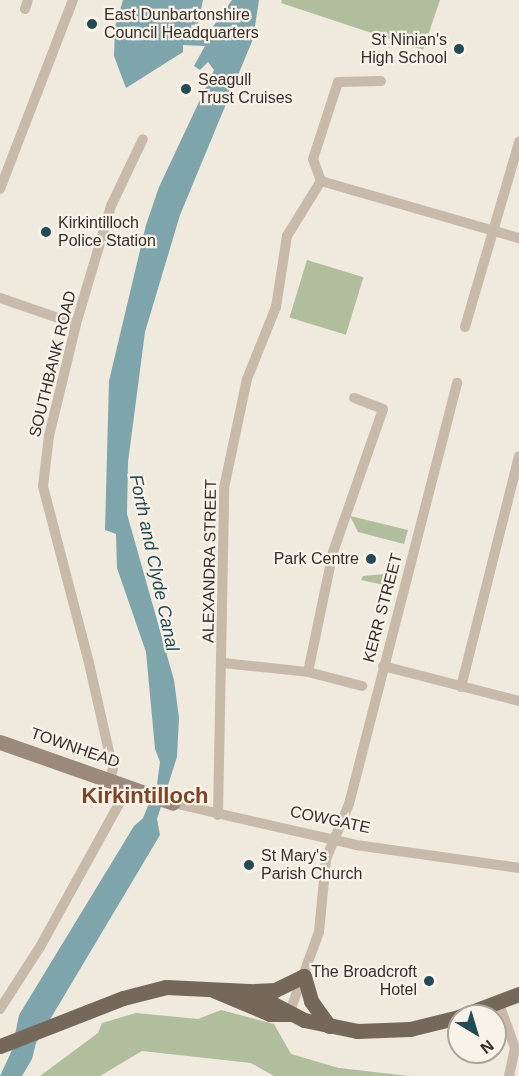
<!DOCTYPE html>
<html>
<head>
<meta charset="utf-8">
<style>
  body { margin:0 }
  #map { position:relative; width:519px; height:1076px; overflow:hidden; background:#f0e9dd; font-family:Helvetica,sans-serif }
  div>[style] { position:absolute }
  .green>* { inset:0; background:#b0be9e; transform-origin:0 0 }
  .water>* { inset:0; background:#7ea5ab }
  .street>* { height:10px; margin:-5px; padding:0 5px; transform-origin:5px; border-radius:5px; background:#c7baaa }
  .secondary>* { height:15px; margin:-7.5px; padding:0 7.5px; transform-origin:7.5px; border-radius:7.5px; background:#9b8a7b }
  .primary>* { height:15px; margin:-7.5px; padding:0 7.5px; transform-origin:7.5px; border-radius:7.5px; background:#76675b }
  .dots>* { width:16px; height:16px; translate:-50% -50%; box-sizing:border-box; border:3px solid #f8f2e9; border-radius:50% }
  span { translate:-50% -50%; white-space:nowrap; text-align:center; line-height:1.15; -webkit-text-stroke:4.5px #f8f2e9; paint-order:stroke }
  .poi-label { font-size:16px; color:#352e29 }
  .left { translate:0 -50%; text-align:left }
  .right { translate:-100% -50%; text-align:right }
  .street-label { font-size:16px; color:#352e29 }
  .water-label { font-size:18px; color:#224b53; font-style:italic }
  .district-label { font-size:22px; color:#7d4528; font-weight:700 }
  .north { position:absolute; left:447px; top:1004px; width:60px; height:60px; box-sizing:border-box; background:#f8f2e9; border:2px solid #aaa49c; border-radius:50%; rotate:142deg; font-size:16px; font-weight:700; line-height:24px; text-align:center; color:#352e29 }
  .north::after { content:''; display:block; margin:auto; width:21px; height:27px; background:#224b53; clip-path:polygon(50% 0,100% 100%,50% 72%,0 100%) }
</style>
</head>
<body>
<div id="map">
  <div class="green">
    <i style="clip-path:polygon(282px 0,440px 0,423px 50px,281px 3px)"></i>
    <i style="left:307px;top:260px;width:59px;height:60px;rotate:17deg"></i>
    <i style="clip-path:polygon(350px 516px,408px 530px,404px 544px,358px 532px)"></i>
    <i style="clip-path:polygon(396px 573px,393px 587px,361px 580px,363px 576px)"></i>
    <i style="clip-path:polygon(221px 1010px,274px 1024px,291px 1054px,339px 1068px,409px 1076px,274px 1076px,251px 1063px,142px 1051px,100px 1076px,40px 1076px,98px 1033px,102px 1023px,136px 1013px,198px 1019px)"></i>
  </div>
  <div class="water">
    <i style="clip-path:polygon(123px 0,203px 0,198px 24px,191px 25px,192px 35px,212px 28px,232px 0,259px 0,253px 39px,180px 215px,145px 332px,128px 462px,127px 514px,174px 680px,179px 718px,177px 757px,157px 819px,160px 835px,36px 1043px,32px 1059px,22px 1076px,0 1076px,12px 1050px,19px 1015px,134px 826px,143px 818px,157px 784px,160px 762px,155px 749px,146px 652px,117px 568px,116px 534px,105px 530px,109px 381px,146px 225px,159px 187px,214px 70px,208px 62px,200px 70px,194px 66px,205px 46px,183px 45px,183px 52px,126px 88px,114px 56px,115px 27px)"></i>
  </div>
  <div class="street">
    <i style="left:25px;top:9px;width:9px;rotate:-72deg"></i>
    <i style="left:321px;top:181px;width:206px;rotate:16.1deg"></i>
    <i style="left:321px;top:181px;width:23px;rotate:-110deg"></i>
    <i style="left:313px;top:159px;width:81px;rotate:-72deg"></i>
    <i style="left:338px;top:82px;width:43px;rotate:-1.3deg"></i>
    <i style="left:0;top:189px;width:203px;rotate:-68.9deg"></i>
    <i style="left:0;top:298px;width:80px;rotate:18.9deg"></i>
    <i style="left:465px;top:327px;width:193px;rotate:-73.7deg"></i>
    <i style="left:223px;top:663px;width:85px;rotate:6deg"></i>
    <i style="left:308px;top:672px;width:56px;rotate:14.5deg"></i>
    <i style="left:383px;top:666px;width:140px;rotate:14.4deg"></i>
    <i style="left:308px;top:672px;width:123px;rotate:-78.2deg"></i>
    <i style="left:333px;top:552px;width:151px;rotate:-70.7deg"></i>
    <i style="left:383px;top:409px;width:31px;rotate:-159deg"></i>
    <i style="left:461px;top:687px;width:238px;rotate:-75.9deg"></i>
    <i style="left:110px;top:778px;width:9px;rotate:-72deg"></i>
    <i style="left:113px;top:769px;width:109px;rotate:-102.8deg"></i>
    <i style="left:89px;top:663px;width:183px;rotate:-104.6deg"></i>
    <i style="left:43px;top:486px;width:50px;rotate:-83.2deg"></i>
    <i style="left:49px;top:436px;width:115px;rotate:-76.4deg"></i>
    <i style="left:76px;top:324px;width:123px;rotate:-73.5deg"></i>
    <i style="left:111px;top:206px;width:74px;rotate:-64.5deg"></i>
    <i style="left:173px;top:803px;width:188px;rotate:12.9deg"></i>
    <i style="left:356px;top:845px;width:165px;rotate:8deg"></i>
    <i style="left:218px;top:815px;width:327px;rotate:-88.9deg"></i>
    <i style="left:224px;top:488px;width:111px;rotate:-78.1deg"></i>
    <i style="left:247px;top:379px;width:78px;rotate:-68.1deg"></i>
    <i style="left:276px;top:307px;width:72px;rotate:-81.2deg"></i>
    <i style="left:287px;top:236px;width:65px;rotate:-58.3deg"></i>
    <i style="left:498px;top:1001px;width:50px;rotate:70.1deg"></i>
    <i style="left:515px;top:1048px;width:29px;rotate:102deg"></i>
    <i style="left:0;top:1009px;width:74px;rotate:-57.2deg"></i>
    <i style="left:40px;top:947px;width:184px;rotate:-61.1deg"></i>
    <i style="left:289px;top:1014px;width:87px;rotate:-69.9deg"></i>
    <i style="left:319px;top:932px;width:73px;rotate:-84.5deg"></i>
    <i style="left:326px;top:859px;width:60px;rotate:-67.3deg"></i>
    <i style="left:349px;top:804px;width:435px;rotate:-75.6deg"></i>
  </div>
  <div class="secondary">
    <i style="left:0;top:742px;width:183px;rotate:19.4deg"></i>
  </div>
  <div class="primary">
    <i style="left:213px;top:990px;width:62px;rotate:22.8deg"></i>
    <i style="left:270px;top:1014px;width:19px"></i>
    <i style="left:254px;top:991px;width:21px;rotate:-3deg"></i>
    <i style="left:275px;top:990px;width:32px;rotate:-26deg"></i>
    <i style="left:304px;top:976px;width:26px;rotate:74deg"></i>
    <i style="left:311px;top:1001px;width:31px;rotate:54deg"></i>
    <i style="left:461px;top:1016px;width:62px;rotate:-20.8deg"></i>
    <i style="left:0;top:1046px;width:132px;rotate:-21.3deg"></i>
    <i style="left:123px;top:998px;width:44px;rotate:-14.3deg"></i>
    <i style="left:166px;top:987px;width:83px;rotate:2.8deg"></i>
    <i style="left:249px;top:991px;width:62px;rotate:27.8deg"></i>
    <i style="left:304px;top:1020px;width:54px;rotate:11.7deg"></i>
    <i style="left:357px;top:1031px;width:53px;rotate:-2.2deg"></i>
    <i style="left:410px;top:1029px;width:50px;rotate:-13.8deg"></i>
  </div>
  <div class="dots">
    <i style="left:92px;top:24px;background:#224b53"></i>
    <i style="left:459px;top:49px;background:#224b53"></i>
    <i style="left:186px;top:89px;background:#224b53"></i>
    <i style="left:46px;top:232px;background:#224b53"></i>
    <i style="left:371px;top:559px;background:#224b53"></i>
    <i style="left:249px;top:865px;background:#224b53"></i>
    <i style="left:429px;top:981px;background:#224b53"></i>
  </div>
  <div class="poi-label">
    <span class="left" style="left:104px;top:24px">East Dunbartonshire<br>Council Headquarters</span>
    <span class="right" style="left:447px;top:49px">St Ninian's<br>High School</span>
    <span class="left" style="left:198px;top:89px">Seagull<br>Trust Cruises</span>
    <span class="left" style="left:58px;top:232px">Kirkintilloch<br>Police Station</span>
    <span class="right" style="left:359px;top:559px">Park Centre</span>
    <span class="left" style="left:261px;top:865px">St Mary's<br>Parish Church</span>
    <span class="right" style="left:417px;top:981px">The Broadcroft<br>Hotel</span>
  </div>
  <div class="street-label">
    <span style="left:53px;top:364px;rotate:-76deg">SOUTHBANK ROAD</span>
    <span style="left:210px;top:561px;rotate:-89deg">ALEXANDRA STREET</span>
    <span style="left:383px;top:608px;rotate:-75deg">KERR STREET</span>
    <span style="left:75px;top:748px;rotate:19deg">TOWNHEAD</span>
    <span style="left:330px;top:820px;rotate:12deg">COWGATE</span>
  </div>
  <div class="water-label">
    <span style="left:154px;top:563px;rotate:78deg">Forth and Clyde Canal</span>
  </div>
  <div class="district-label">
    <span style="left:145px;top:796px">Kirkintilloch</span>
  </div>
  <div class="north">N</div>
</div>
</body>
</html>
